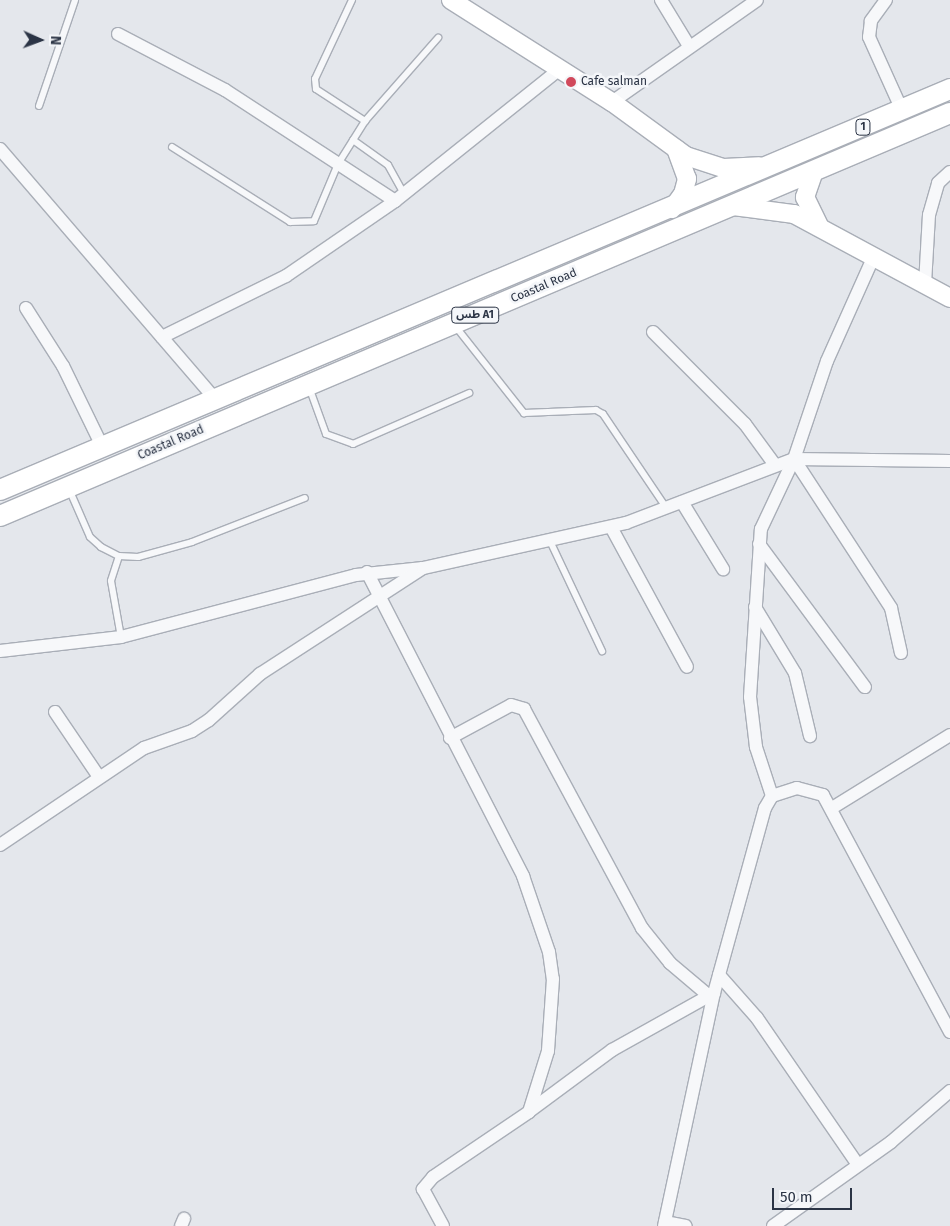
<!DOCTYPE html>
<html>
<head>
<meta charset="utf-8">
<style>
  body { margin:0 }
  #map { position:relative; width:950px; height:1226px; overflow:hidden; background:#e4e7ec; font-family:"Fira Sans","Noto Sans Arabic",sans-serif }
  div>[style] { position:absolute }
  .roads { filter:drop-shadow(1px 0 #a9aeb7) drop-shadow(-1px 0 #a9aeb7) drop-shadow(0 1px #a9aeb7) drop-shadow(0 -1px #a9aeb7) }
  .service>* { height:6px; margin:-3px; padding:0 3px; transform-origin:3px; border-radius:3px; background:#f7f8fa }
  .minor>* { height:12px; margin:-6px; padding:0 6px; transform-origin:6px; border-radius:6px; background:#f7f8fa }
  .secondary>* { height:18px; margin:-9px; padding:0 9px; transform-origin:9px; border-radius:9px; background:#fff }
  .trunk>* { height:20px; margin:-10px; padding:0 10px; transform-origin:10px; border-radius:10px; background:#fff }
  .dots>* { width:14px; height:14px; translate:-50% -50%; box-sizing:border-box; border:2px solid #f4f6f9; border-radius:50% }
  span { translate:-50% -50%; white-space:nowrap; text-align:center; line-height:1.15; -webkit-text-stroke:5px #f4f6f9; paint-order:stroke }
  .shield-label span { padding:1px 4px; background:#f4f6f9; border:1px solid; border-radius:4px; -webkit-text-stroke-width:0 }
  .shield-label { font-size:11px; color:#2b3445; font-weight:700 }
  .poi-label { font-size:12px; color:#2b3445 }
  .left { translate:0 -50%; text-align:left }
  .street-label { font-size:12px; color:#2b3445 }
  .north { position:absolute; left:15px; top:15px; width:50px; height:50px; -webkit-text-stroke:4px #f4f6f9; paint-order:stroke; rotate:92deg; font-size:14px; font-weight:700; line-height:20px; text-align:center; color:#2b3445 }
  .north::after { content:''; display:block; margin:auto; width:18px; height:22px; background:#2b3445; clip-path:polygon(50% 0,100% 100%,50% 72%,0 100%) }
  .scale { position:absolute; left:772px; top:1188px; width:80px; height:22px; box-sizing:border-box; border:2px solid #2b3445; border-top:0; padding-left:6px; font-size:15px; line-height:18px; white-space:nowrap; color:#2b3445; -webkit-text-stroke:4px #f4f6f9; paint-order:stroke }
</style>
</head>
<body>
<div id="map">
  <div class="roads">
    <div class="service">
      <i style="left:352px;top:0;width:87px;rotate:115.1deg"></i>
      <i style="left:315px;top:79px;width:10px;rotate:84deg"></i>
      <i style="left:316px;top:89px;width:59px;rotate:33.1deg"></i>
      <i style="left:39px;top:106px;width:112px;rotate:-71.2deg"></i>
      <i style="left:353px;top:140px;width:43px;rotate:35.5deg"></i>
      <i style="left:388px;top:165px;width:33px;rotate:61deg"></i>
      <i style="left:172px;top:147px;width:140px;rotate:32.4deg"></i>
      <i style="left:290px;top:222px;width:24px;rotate:-2deg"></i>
      <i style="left:314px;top:221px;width:62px;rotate:-67.2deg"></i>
      <i style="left:338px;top:164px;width:51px;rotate:-57.9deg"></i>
      <i style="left:365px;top:121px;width:111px;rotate:-48.7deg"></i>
      <i style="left:456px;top:327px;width:110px;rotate:51.7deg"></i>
      <i style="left:524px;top:413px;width:72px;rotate:-2.4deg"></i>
      <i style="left:596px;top:410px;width:8px;rotate:30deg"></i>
      <i style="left:603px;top:414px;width:115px;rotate:56deg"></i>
      <i style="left:309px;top:387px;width:50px;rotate:70.1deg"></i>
      <i style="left:326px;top:434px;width:29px;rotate:20deg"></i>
      <i style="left:353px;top:444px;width:127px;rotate:-23.7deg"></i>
      <i style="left:69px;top:489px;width:52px;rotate:66.4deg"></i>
      <i style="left:90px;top:537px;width:15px;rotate:42deg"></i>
      <i style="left:101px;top:547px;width:20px;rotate:27deg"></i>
      <i style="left:119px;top:556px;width:19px;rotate:3deg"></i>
      <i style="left:138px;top:557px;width:56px;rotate:-15.5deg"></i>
      <i style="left:192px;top:542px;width:121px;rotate:-21.3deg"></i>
      <i style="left:550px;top:541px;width:122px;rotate:64.7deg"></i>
      <i style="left:119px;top:556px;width:26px;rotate:108deg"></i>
      <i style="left:111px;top:581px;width:57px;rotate:79.9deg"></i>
    </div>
    <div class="minor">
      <i style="left:661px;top:0;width:54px;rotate:58.7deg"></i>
      <i style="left:886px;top:0;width:26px;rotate:126deg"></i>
      <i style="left:871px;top:21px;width:16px;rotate:97deg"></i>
      <i style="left:869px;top:37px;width:80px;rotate:65.7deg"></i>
      <i style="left:118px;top:34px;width:121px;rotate:27.6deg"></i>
      <i style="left:225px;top:90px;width:203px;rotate:33.1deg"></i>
      <i style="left:612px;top:102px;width:177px;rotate:-35.1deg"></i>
      <i style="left:0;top:149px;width:331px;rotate:49.3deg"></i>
      <i style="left:925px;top:284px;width:69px;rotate:-86.7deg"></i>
      <i style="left:929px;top:215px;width:33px;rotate:-74deg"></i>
      <i style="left:938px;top:183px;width:16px;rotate:-43deg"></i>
      <i style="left:26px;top:308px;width:69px;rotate:57.5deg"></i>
      <i style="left:63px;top:366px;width:91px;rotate:64deg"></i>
      <i style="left:653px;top:332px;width:130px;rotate:45deg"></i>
      <i style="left:745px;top:424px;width:51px;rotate:53.8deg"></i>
      <i style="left:162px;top:337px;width:138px;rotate:-26.2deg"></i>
      <i style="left:286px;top:276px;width:132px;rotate:-34.5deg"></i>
      <i style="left:395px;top:201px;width:211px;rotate:-38.7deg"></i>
      <i style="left:794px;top:459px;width:178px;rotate:56.9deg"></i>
      <i style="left:891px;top:608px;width:46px;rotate:77.5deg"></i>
      <i style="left:682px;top:502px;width:79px;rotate:58.5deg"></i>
      <i style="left:611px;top:527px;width:159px;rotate:61.5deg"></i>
      <i style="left:759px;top:544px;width:178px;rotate:53.5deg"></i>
      <i style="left:367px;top:572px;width:342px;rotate:62.8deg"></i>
      <i style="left:523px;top:876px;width:80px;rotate:71.1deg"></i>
      <i style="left:549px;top:952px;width:27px;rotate:82deg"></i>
      <i style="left:553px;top:979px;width:72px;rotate:94deg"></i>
      <i style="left:548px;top:1051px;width:64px;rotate:107.3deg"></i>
      <i style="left:529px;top:1112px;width:116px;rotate:145.9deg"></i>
      <i style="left:433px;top:1177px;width:16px;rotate:130deg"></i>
      <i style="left:423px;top:1189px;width:42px;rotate:61.6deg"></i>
      <i style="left:755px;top:607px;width:77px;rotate:58.8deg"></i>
      <i style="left:795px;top:673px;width:65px;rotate:76.6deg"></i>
      <i style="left:0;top:651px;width:122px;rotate:-6.6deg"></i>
      <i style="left:121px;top:637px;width:243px;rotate:-14.8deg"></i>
      <i style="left:356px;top:575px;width:65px;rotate:-6.1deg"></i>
      <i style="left:55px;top:712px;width:78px;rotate:55.9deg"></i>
      <i style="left:450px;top:738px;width:69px;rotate:-28.4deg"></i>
      <i style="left:511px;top:705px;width:14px;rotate:17deg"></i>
      <i style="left:524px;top:709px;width:249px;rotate:61.7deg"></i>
      <i style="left:642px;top:928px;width:45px;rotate:51.3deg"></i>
      <i style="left:670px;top:963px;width:51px;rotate:40.2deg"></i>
      <i style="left:772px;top:796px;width:52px;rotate:-108.1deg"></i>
      <i style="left:756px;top:747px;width:50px;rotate:-96.8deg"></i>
      <i style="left:750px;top:697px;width:168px;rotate:-86.3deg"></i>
      <i style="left:761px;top:529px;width:77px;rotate:-64.8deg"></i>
      <i style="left:794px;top:459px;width:103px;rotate:-71.4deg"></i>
      <i style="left:827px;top:361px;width:115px;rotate:-65.9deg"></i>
      <i style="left:832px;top:808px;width:139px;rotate:-31.7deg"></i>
      <i style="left:0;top:845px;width:174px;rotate:-34deg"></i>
      <i style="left:144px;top:748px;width:51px;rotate:-19.5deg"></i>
      <i style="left:192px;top:731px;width:20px;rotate:-33deg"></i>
      <i style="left:209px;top:720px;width:69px;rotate:-42deg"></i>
      <i style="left:260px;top:674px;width:194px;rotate:-33deg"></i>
      <i style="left:423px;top:568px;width:208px;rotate:-12.5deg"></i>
      <i style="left:626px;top:523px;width:180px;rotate:-20.9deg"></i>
      <i style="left:794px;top:459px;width:156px;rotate:0.7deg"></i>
      <i style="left:719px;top:975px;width:57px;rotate:48.5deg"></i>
      <i style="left:757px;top:1018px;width:178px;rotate:55.5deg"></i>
      <i style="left:531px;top:1110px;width:101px;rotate:-36.5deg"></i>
      <i style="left:612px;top:1050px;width:117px;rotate:-29.2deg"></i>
      <i style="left:665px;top:1222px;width:21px;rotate:11deg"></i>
      <i style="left:181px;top:1226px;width:8px;rotate:-67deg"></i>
      <i style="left:664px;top:1226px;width:238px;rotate:-77.9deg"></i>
      <i style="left:714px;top:993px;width:192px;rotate:-74.6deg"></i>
      <i style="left:765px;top:808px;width:14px;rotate:-60deg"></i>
      <i style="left:772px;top:796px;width:26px;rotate:-18deg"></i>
      <i style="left:797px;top:788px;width:27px;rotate:15deg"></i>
      <i style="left:823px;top:795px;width:269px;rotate:61.8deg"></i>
      <i style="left:773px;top:1226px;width:145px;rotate:-35.4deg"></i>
      <i style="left:891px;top:1142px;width:78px;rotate:-40.8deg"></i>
    </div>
    <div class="secondary">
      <i style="left:451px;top:0;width:191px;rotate:32.4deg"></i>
      <i style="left:612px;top:102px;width:92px;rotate:36.1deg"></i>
      <i style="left:686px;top:156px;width:40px;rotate:18deg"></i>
      <i style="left:724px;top:168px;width:35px;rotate:-3deg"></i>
      <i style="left:814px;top:171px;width:28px;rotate:109deg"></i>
      <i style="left:805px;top:197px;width:32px;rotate:64deg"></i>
      <i style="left:733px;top:206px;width:62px;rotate:7.5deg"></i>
      <i style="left:794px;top:214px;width:177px;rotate:28.3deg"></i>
      <i style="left:672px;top:209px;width:19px;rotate:-54deg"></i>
      <i style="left:683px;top:194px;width:16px;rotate:-75deg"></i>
      <i style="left:687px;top:179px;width:32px;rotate:-110deg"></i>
    </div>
    <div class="trunk">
      <i style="left:0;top:490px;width:1031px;rotate:-22.88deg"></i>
      <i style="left:0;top:516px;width:1032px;rotate:-22.99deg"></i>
    </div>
  </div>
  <div class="dots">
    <i style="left:571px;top:82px;background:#d1495b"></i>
  </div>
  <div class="shield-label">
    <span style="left:863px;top:127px">1</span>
    <span style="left:475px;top:315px">طس A1</span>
  </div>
  <div class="poi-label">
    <span class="left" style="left:581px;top:82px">Cafe salman</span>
  </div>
  <div class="street-label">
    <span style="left:544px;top:286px;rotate:-23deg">Coastal Road</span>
    <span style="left:171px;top:443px;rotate:-23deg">Coastal Road</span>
  </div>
  <div class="north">N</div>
  <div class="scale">50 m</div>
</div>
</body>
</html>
